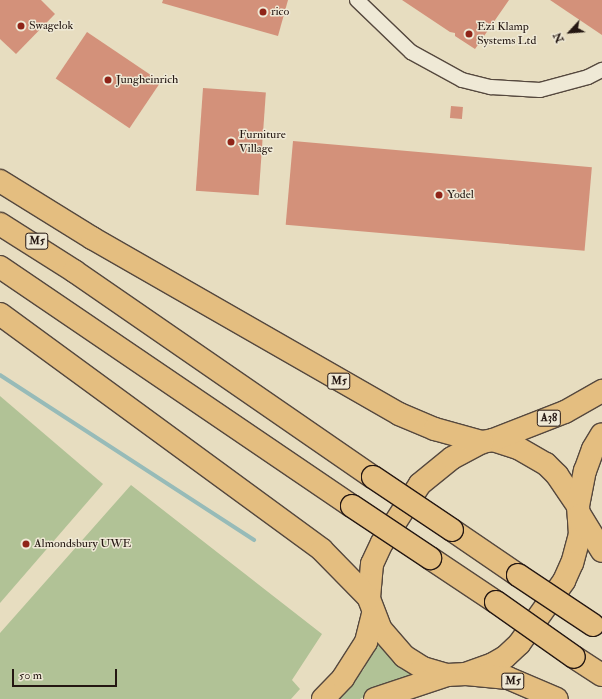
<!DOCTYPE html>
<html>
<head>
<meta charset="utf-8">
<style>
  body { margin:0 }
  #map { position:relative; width:602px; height:699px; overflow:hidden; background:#e7ddc0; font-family:"IM FELL Double Pica",serif }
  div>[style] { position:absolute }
  .green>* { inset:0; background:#b1c296 }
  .stream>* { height:4px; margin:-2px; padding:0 2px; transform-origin:2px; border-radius:2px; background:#97bbb8 }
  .building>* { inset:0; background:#d3917a; transform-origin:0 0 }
  .roads { filter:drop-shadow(1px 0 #55483e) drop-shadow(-1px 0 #55483e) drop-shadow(0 1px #55483e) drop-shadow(0 -1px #55483e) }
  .street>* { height:14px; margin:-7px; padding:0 7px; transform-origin:7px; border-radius:7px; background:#efe9d6 }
  .primary>* { height:22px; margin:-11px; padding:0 11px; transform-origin:11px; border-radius:11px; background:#e4be80 }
  .highway>* { height:22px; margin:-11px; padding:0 11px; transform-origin:11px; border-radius:11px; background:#e4be80 }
  .bridges { filter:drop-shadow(1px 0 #241712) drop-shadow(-1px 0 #241712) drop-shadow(0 1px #241712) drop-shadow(0 -1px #241712) }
  .highway-bridge>* { height:22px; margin:-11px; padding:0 11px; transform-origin:11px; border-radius:11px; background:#e4be80 }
  .dots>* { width:11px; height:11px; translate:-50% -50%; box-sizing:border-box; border:2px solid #efe9d6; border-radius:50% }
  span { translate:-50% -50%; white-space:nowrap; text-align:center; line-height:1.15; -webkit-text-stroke:3px #efe9d6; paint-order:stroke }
  .shield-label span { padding:1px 3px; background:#efe9d6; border:1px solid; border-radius:3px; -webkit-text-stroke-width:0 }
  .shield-label { font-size:11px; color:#241712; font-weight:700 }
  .poi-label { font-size:12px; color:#241712 }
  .left { translate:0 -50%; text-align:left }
  .north { position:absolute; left:550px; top:12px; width:40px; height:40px; -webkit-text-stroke:3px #efe9d6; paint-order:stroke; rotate:244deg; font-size:11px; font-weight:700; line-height:16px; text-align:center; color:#241712 }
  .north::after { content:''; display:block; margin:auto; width:14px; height:18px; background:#241712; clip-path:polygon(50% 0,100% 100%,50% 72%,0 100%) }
  .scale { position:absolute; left:12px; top:669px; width:105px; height:18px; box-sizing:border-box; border:2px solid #241712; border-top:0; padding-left:5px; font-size:12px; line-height:14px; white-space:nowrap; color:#241712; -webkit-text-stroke:3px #efe9d6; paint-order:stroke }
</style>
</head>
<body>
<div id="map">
  <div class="green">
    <i style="clip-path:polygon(0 396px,103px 484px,0 603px)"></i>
    <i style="clip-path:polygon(131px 485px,322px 634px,292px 680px,300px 689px,291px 699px,0 699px,0 633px)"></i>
    <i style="clip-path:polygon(377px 638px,417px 673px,360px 699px,338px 699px,364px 669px)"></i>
  </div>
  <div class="stream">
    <i style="left:0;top:375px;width:303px;rotate:33deg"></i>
  </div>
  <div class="building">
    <i style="clip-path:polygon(0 0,41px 0,55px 14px,16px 54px,0 39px)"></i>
    <i style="clip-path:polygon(163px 0,288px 0,278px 36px,162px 3px)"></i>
    <i style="clip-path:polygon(402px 0,509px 0,475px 49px,455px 36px,455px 33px,450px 32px)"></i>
    <i style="clip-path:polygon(550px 0,602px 0,602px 35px)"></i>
    <i style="left:87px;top:32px;width:89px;height:56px;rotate:34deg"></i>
    <i style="left:203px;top:88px;width:63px;height:103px;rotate:4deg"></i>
    <i style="left:451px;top:106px;width:12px;height:12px;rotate:5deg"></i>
    <i style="left:293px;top:141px;width:300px;height:84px;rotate:5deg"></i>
  </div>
  <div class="roads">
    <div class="street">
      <i style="left:357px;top:0;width:75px;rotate:43.9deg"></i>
      <i style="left:411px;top:52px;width:58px;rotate:28.8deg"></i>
      <i style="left:462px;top:80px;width:30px;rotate:14deg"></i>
      <i style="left:491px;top:87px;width:49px;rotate:3.5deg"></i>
      <i style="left:540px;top:90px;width:50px;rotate:-15.2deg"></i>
      <i style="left:588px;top:77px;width:16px;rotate:-27deg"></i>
    </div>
    <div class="primary">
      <i style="left:493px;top:440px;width:26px;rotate:18deg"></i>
      <i style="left:518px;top:448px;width:32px;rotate:30deg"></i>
      <i style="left:546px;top:464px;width:16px;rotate:45deg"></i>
      <i style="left:557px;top:475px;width:37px;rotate:56deg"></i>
      <i style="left:578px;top:506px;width:28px;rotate:86deg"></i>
      <i style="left:580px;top:534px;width:30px;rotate:105deg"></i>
      <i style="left:572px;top:563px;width:20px;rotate:114deg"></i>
      <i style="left:564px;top:581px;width:77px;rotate:125.5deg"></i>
      <i style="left:519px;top:644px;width:19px;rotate:137deg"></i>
      <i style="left:505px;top:657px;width:14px;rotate:150deg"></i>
      <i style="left:493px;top:664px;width:29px;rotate:160deg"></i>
      <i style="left:466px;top:674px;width:19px;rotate:177deg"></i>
      <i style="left:447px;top:675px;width:25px;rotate:-164deg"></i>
      <i style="left:423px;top:668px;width:22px;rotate:-148deg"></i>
      <i style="left:404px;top:656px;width:35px;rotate:-131deg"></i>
      <i style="left:381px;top:630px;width:34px;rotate:-111deg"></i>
      <i style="left:369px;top:598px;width:34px;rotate:-85deg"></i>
      <i style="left:372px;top:564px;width:23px;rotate:-65deg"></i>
      <i style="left:382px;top:543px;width:70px;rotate:-57.2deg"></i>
      <i style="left:420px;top:484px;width:41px;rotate:-39.1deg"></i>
      <i style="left:452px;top:458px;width:34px;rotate:-28deg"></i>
      <i style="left:482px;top:442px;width:11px;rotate:-10deg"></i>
      <i style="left:493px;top:440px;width:77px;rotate:-21.3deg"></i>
      <i style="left:565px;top:412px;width:43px;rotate:-29.6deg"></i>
      <i style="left:578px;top:506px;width:36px;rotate:-79deg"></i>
      <i style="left:585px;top:471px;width:23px;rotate:-70deg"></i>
      <i style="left:593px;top:449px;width:17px;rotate:-59deg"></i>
      <i style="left:323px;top:699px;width:29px;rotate:-46deg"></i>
      <i style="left:343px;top:678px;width:43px;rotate:-57.4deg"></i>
      <i style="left:366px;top:642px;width:30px;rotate:-76deg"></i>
      <i style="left:375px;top:699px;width:76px;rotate:-18.4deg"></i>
    </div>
    <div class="highway">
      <i style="left:0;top:181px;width:108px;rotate:31.8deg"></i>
      <i style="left:92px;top:238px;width:354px;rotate:29.8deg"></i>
      <i style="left:399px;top:414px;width:39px;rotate:23deg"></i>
      <i style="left:435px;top:429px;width:49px;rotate:15.5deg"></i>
      <i style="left:0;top:224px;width:88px;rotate:32.4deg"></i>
      <i style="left:74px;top:271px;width:363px;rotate:34.6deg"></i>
      <i style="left:0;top:267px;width:425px;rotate:34.2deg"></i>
      <i style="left:0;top:314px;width:399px;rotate:36.2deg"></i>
      <i style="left:322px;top:550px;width:67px;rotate:45.6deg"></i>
      <i style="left:580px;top:515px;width:42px;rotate:58.6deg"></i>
      <i style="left:452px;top:530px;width:80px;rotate:34.3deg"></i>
      <i style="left:430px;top:558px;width:79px;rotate:33.7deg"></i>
      <i style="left:574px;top:657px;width:33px;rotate:33deg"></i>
      <i style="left:466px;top:674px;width:42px;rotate:5.4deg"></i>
      <i style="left:508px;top:678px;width:53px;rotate:23.2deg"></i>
    </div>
  </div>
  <div class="bridges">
    <div class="highway-bridge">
      <i style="left:373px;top:477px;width:95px;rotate:33.9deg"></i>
      <i style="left:352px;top:506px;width:94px;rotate:33.7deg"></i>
      <i style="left:518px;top:575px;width:90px;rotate:33.7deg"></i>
      <i style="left:496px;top:602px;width:95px;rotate:35.2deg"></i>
    </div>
  </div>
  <div class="dots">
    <i style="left:263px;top:12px;background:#8f2418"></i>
    <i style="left:21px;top:26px;background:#8f2418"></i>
    <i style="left:469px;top:34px;background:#8f2418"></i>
    <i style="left:108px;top:80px;background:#8f2418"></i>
    <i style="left:231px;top:142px;background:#8f2418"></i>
    <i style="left:439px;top:195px;background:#8f2418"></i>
    <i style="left:26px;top:544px;background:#8f2418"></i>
  </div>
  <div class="shield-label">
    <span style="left:37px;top:241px">M5</span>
    <span style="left:339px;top:381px">M5</span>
    <span style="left:549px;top:418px">A38</span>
    <span style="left:513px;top:681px">M5</span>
  </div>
  <div class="poi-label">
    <span class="left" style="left:271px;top:12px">rico</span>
    <span class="left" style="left:29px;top:26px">Swagelok</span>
    <span class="left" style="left:477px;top:34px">Ezi Klamp<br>Systems Ltd</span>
    <span class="left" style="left:116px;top:80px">Jungheinrich</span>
    <span class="left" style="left:239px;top:142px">Furniture<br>Village</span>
    <span class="left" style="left:447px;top:195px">Yodel</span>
    <span class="left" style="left:34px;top:544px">Almondsbury UWE</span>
  </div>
  <div class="north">N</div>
  <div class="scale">50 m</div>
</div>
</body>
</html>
